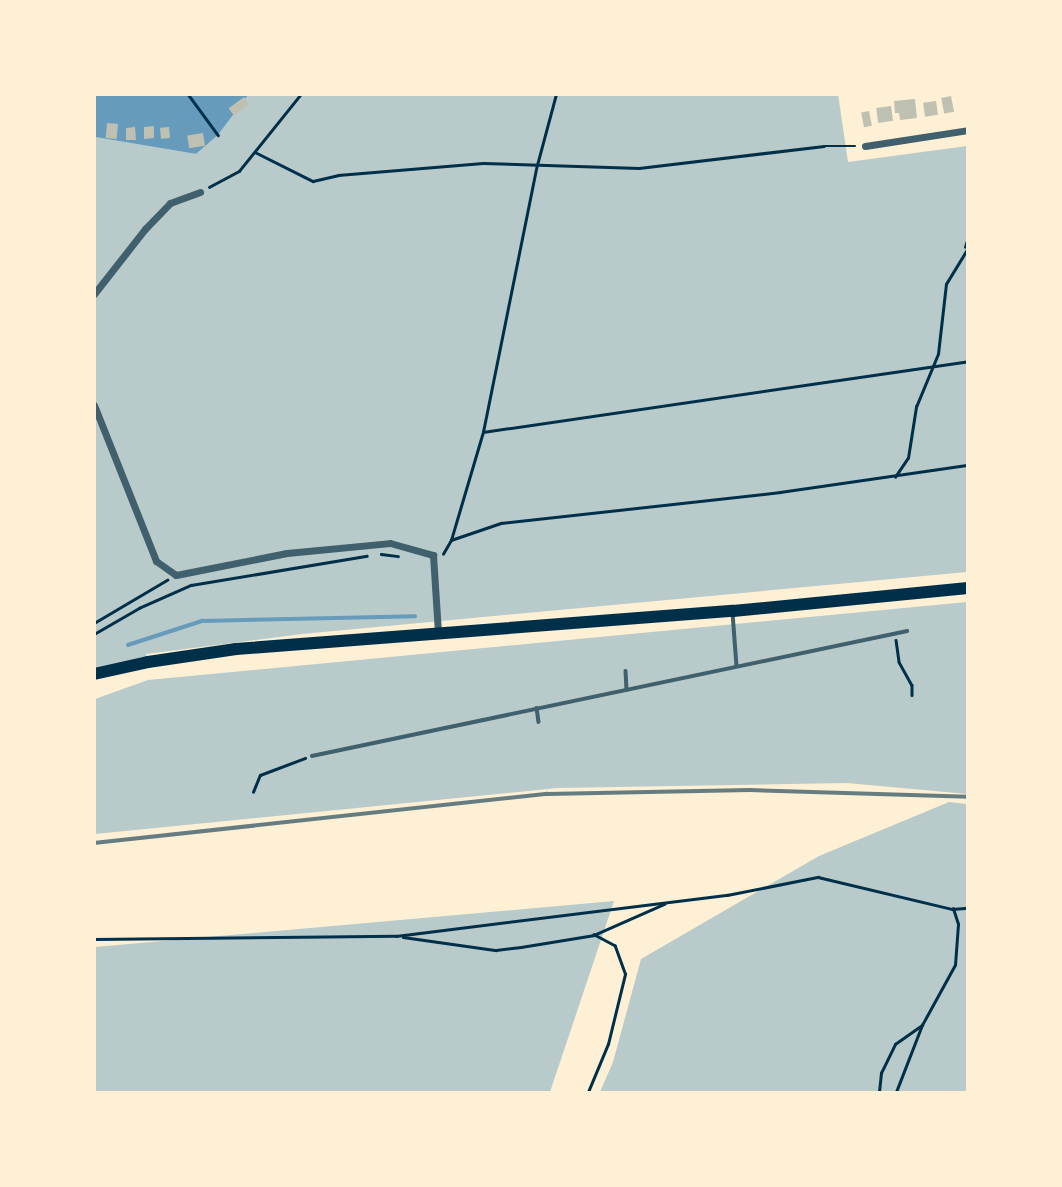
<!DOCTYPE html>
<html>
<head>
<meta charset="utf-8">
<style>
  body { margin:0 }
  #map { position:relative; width:1062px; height:1187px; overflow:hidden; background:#fdf0d5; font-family:Figtree,sans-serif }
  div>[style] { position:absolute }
  .green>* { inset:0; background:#b9caca }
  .water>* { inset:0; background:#669bbc }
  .stream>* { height:3.5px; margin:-1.75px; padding:0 1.75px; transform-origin:1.75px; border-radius:1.75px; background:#669bbc }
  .building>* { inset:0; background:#bec0b2; transform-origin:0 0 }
  .path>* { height:2.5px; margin:-1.25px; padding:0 1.25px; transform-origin:1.25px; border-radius:1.25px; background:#003049 }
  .service>* { height:3.5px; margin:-1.75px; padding:0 1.75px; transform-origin:1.75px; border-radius:1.75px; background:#3f606c }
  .minor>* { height:7px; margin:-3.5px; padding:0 3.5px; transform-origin:3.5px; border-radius:3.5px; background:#3f606c }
  .primary>* { height:12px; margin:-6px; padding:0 6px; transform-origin:6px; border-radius:6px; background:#003049 }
  .rail>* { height:3.5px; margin:-1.75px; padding:0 1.75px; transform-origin:1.75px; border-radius:1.75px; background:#657d81 }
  span { translate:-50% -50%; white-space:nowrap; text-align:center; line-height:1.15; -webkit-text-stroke:5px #fdf0d5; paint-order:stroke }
  .frame { position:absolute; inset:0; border:96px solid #fdf0d5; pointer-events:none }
</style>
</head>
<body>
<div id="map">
  <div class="green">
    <i style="clip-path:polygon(838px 94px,848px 162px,967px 146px,967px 572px,302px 634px,146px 654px,148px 662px,95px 674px,95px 137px,196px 154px,218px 135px,248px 95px)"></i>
    <i style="clip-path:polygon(967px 602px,967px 794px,847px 783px,558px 788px,95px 834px,95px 699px,148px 680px)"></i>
    <i style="clip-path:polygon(949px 802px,967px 804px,967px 1092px,600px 1092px,613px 1062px,641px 959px,819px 856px)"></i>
    <i style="clip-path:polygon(614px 901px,550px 1092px,95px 1092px,95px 947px)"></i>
  </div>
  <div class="water">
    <i style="clip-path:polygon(94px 95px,248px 95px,218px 135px,196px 154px,95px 137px)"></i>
  </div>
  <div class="stream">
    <i style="left:128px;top:645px;width:78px;rotate:-18deg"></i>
    <i style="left:202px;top:621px;width:213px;rotate:-1.3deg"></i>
  </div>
  <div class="building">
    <i style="left:951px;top:96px;width:16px;height:10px;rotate:79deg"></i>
    <i style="left:244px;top:97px;width:9px;height:19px;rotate:54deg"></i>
    <i style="clip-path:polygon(915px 99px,917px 118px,900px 120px,899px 113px,895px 113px,894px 101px)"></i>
    <i style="left:936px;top:101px;width:14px;height:13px;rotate:82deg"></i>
    <i style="left:891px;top:106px;width:15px;height:15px;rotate:82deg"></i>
    <i style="left:869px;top:111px;width:15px;height:8px;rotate:79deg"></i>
    <i style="left:107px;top:123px;width:11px;height:15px;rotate:5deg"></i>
    <i style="clip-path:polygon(154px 126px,154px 138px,144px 139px,144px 127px)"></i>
    <i style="clip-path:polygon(135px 127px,136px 140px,126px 140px,126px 128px)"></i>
    <i style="left:169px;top:127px;width:11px;height:9px;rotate:85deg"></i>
    <i style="left:203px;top:133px;width:13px;height:16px;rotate:81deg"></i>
  </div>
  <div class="path">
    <i style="left:188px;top:94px;width:51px;rotate:53.8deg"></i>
    <i style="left:255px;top:152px;width:65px;rotate:26.6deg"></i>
    <i style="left:313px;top:181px;width:26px;rotate:-13deg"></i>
    <i style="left:338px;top:175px;width:145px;rotate:-4.7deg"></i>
    <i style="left:483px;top:163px;width:156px;rotate:1.8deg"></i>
    <i style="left:639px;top:168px;width:186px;rotate:-6.8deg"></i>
    <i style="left:824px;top:146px;width:31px"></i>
    <i style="left:209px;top:187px;width:34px;rotate:-28deg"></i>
    <i style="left:239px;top:171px;width:99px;rotate:-51.2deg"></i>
    <i style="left:965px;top:247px;width:10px;rotate:-73deg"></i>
    <i style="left:483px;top:432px;width:490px;rotate:-8.3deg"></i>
    <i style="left:895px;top:477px;width:23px;rotate:-56deg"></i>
    <i style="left:908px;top:458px;width:52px;rotate:-81.1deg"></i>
    <i style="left:916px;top:407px;width:57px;rotate:-67.5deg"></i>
    <i style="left:938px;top:354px;width:70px;rotate:-83.5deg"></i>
    <i style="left:946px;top:284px;width:42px;rotate:-58.6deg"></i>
    <i style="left:451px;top:540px;width:113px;rotate:-73.5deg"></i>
    <i style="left:483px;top:432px;width:272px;rotate:-78.6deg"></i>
    <i style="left:537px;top:165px;width:73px;rotate:-75deg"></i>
    <i style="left:381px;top:554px;width:17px;rotate:7deg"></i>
    <i style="left:443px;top:554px;width:16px;rotate:-60deg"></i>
    <i style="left:451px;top:540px;width:53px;rotate:-18.8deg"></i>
    <i style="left:501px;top:523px;width:281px;rotate:-6.3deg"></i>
    <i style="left:780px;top:492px;width:190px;rotate:-8.2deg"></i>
    <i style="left:94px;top:623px;width:85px;rotate:-30.5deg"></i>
    <i style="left:94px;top:634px;width:52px;rotate:-30deg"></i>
    <i style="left:139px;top:608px;width:57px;rotate:-23.9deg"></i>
    <i style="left:191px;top:585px;width:178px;rotate:-9.4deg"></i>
    <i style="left:896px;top:640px;width:22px;rotate:82deg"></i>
    <i style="left:899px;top:662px;width:26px;rotate:61deg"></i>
    <i style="left:912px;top:685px;width:10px;rotate:90deg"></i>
    <i style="left:253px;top:792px;width:18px;rotate:-68deg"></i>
    <i style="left:260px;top:775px;width:48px;rotate:-20.7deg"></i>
    <i style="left:403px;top:937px;width:94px;rotate:8deg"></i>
    <i style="left:496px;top:950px;width:25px;rotate:-7deg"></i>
    <i style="left:521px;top:947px;width:74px;rotate:-9.3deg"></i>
    <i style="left:594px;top:935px;width:77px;rotate:-23.9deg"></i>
    <i style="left:94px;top:939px;width:302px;rotate:-0.6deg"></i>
    <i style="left:396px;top:936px;width:334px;rotate:-7.1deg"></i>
    <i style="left:727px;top:895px;width:93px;rotate:-11.2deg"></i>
    <i style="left:818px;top:877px;width:138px;rotate:13.4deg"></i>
    <i style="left:952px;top:909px;width:16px;rotate:-4deg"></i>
    <i style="left:588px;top:1092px;width:52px;rotate:-67.4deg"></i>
    <i style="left:608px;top:1044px;width:72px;rotate:-76.3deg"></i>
    <i style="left:625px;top:974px;width:30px;rotate:-110deg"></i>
    <i style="left:615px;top:946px;width:24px;rotate:-152deg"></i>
    <i style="left:879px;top:1092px;width:19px;rotate:-84deg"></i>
    <i style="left:881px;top:1073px;width:32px;rotate:-64deg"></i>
    <i style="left:895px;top:1044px;width:33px;rotate:-35deg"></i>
    <i style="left:922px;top:1025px;width:68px;rotate:-61.2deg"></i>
    <i style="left:955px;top:965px;width:41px;rotate:-85.8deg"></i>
    <i style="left:958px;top:924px;width:16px;rotate:-108deg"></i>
    <i style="left:896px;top:1092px;width:72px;rotate:-68.8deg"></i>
  </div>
  <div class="service">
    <i style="left:733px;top:613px;width:53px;rotate:85.7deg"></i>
    <i style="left:626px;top:671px;width:19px;rotate:87deg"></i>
    <i style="left:537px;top:708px;width:14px;rotate:82deg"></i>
    <i style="left:312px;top:756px;width:608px;rotate:-11.86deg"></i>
  </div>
  <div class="minor">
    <i style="left:865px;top:146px;width:104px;rotate:-8.8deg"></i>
    <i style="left:94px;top:294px;width:83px;rotate:-51.9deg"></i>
    <i style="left:145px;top:229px;width:36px;rotate:-46deg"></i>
    <i style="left:170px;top:203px;width:32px;rotate:-20deg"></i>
    <i style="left:94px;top:405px;width:168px;rotate:68.3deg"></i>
    <i style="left:156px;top:561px;width:24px;rotate:35deg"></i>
    <i style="left:176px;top:575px;width:113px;rotate:-11.2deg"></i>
    <i style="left:287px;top:553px;width:103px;rotate:-5.5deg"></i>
    <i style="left:390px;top:543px;width:45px;rotate:15.6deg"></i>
    <i style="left:433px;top:555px;width:78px;rotate:86.3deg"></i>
  </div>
  <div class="primary">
    <i style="left:94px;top:674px;width:55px;rotate:-12.5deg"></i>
    <i style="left:148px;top:662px;width:89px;rotate:-8.4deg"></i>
    <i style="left:236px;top:649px;width:498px;rotate:-4.4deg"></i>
    <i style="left:733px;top:611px;width:236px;rotate:-5.6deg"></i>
  </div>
  <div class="rail">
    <i style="left:94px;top:843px;width:456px;rotate:-6.2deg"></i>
    <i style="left:547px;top:794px;width:203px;rotate:-1.1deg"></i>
    <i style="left:750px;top:790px;width:218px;rotate:1.8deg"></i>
  </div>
  <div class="frame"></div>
</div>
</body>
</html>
